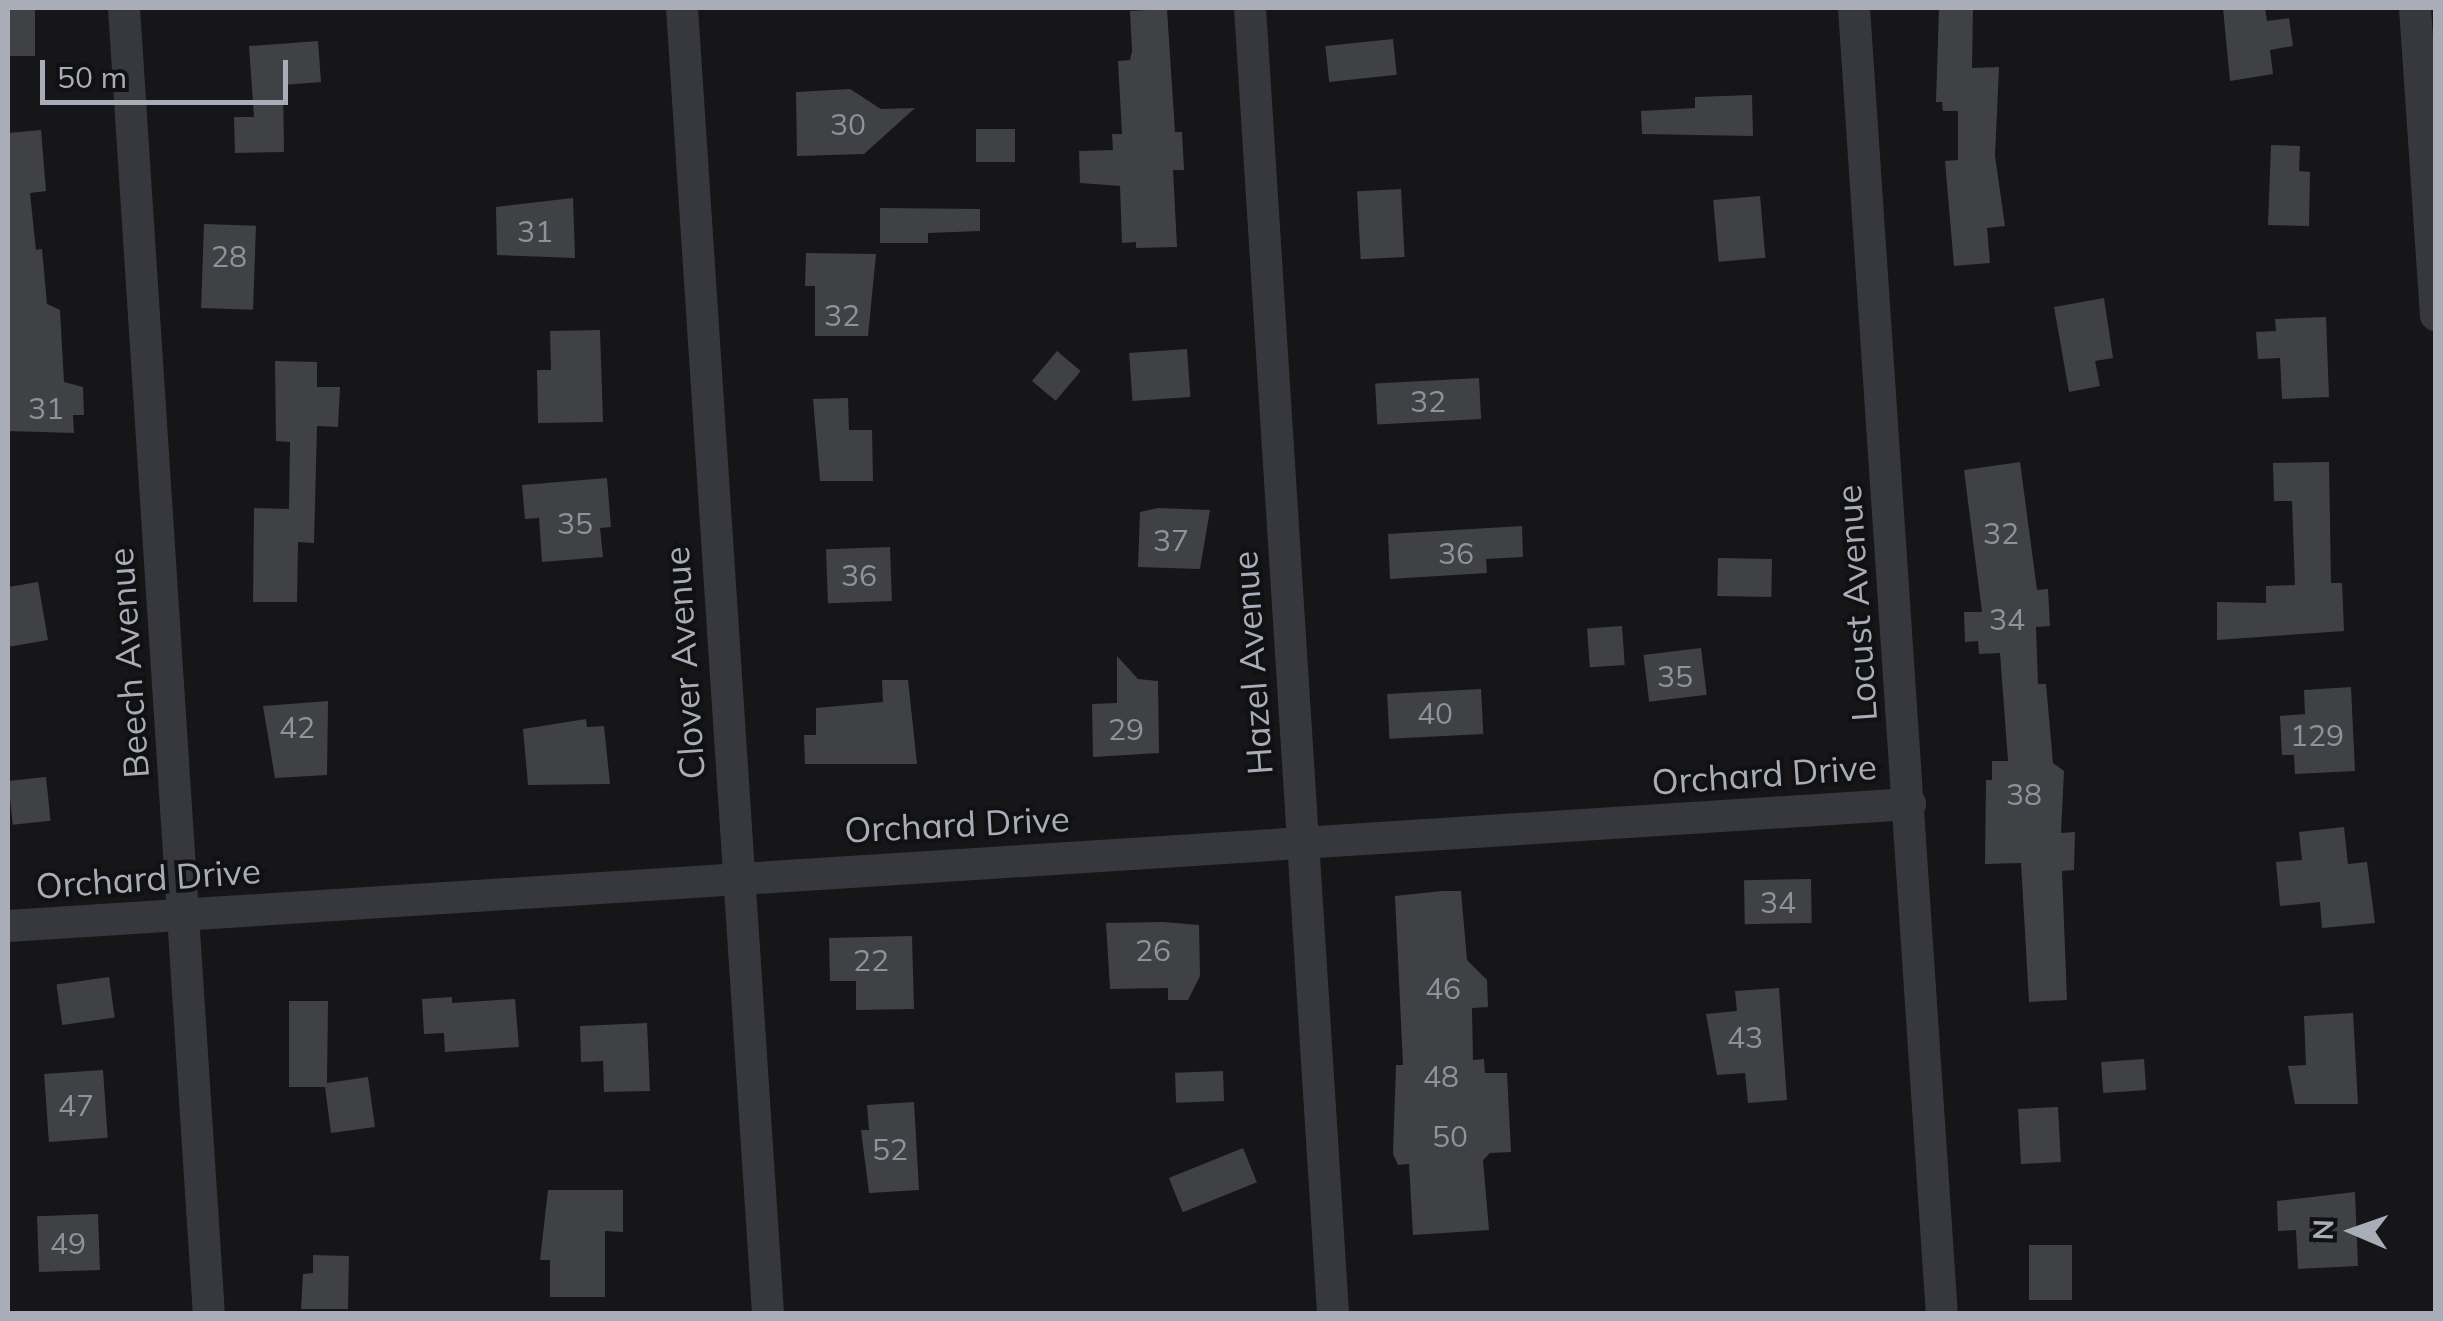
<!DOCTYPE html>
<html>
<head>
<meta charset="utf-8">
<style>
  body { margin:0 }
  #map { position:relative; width:2443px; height:1321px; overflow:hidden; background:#161618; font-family:Mulish,sans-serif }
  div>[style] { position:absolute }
  .building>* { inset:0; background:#404145; transform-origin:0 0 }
  .street>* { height:32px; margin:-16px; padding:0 16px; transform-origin:16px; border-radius:16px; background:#37383d }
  span { translate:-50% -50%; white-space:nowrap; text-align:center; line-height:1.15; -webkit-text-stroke:8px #111113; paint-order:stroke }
  .number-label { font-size:30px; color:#8e929b }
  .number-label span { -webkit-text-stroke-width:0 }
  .street-label { font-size:35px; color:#a8adb8 }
  .frame { position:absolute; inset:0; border:10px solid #a8adb8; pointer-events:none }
  .north { position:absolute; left:2303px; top:1181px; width:100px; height:100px; -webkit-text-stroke:8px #111113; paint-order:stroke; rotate:272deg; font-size:28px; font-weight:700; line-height:40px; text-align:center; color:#a8adb8 }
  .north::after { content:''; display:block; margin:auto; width:35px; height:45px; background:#a8adb8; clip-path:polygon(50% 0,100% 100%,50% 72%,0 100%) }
  .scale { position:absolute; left:40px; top:60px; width:248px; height:45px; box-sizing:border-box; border:5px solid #a8adb8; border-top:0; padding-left:12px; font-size:30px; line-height:35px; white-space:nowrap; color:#a8adb8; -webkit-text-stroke:8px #111113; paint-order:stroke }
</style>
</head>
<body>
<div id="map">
  <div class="building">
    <i style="left:8px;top:8px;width:27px;height:48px"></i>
    <i style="clip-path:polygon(1939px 8px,1973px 8px,1972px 68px,1999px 67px,1995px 156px,2005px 226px,1987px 228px,1990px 263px,1954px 266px,1945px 161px,1958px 160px,1958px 111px,1943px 111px,1942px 102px,1936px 102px)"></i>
    <i style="clip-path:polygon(2223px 8px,2265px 8px,2267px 21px,2289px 18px,2293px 46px,2270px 50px,2273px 74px,2230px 81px)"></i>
    <i style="clip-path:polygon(1167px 9px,1175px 132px,1182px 132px,1184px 170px,1173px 170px,1177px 247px,1136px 248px,1136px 242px,1122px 243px,1120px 186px,1080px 183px,1079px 151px,1113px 150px,1112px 134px,1122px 134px,1118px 61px,1130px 60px,1132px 51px,1130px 11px)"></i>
    <i style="left:1393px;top:39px;width:36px;height:68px;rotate:84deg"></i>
    <i style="clip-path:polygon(318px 41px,321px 82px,283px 85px,284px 152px,235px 153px,234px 117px,254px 117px,249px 46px)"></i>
    <i style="clip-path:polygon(850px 89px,881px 109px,915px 108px,864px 154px,797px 156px,796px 92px)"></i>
    <i style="clip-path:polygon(1752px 95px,1753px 136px,1642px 134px,1641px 111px,1695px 108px,1695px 97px)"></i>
    <i style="left:976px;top:129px;width:39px;height:33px"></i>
    <i style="clip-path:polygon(41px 130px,46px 191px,30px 193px,36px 250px,42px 249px,47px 304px,60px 310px,64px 382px,83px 387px,84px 415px,73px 415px,74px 433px,9px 431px,8px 133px)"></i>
    <i style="clip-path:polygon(2271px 145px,2300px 146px,2299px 171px,2310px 172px,2309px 226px,2268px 225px)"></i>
    <i style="left:1401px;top:189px;width:68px;height:44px;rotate:87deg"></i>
    <i style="left:1760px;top:196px;width:62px;height:47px;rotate:85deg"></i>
    <i style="clip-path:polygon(573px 198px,575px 258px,497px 255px,496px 207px)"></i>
    <i style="clip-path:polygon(880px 208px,980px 209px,980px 231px,928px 233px,928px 243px,880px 243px)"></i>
    <i style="left:204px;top:224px;width:52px;height:84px;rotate:2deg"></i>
    <i style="clip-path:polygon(806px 253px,876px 254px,868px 336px,815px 336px,815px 286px,805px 286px)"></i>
    <i style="clip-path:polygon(2104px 298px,2113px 358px,2095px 361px,2100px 386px,2069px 392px,2054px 307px)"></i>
    <i style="clip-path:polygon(2326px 317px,2329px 397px,2282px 399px,2280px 358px,2258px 359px,2256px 332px,2276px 331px,2275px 319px)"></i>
    <i style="clip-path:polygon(600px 330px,603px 422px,538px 423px,537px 370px,551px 370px,550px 331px)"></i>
    <i style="left:1187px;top:349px;width:48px;height:58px;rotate:86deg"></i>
    <i style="left:1057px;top:351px;width:31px;height:39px;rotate:40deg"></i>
    <i style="clip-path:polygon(275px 361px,317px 362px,317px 387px,340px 387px,338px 427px,317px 426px,314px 543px,298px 542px,297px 602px,253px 602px,254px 508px,289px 509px,290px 442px,276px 441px)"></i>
    <i style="left:1479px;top:378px;width:41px;height:104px;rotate:87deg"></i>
    <i style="clip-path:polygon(848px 398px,849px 430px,872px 430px,873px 481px,820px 481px,813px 399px)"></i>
    <i style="clip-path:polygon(2020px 462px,2037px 590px,2048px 589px,2050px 626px,2036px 627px,2038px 684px,2046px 684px,2053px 763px,2064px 771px,2061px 833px,2075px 832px,2074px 870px,2062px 871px,2067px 1000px,2029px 1002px,2021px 863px,1985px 864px,1986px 780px,1992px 780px,1992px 761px,2008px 761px,2000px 653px,1979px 654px,1978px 641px,1965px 642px,1964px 612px,1982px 612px,1964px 470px)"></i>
    <i style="clip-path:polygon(2329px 462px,2331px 583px,2342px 583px,2344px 631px,2217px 640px,2217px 602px,2266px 603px,2266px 586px,2295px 585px,2292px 501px,2274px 501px,2273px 463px)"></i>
    <i style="clip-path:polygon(607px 478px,611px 527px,600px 528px,603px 557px,542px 562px,539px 518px,525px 519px,522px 485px)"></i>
    <i style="clip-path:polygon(1158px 508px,1210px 510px,1200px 569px,1138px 567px,1140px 512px)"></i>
    <i style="clip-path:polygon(1522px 526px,1523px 557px,1486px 559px,1487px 573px,1390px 579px,1388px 534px)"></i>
    <i style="left:890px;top:547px;width:54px;height:64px;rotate:88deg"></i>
    <i style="left:1718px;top:558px;width:54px;height:38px;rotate:1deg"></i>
    <i style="clip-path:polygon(38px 582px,48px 640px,8px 647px,8px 587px)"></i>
    <i style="left:1622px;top:626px;width:39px;height:35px;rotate:86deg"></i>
    <i style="left:1701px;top:648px;width:47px;height:58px;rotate:83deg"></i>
    <i style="clip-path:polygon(1117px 656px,1138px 679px,1158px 681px,1159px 753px,1093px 757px,1092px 704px,1117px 703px)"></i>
    <i style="clip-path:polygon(882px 680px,908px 680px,917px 764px,805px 764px,804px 735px,816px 735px,816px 708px,883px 702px)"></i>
    <i style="clip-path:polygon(2351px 687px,2355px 771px,2295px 774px,2294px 755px,2282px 755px,2280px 716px,2305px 714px,2304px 690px)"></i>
    <i style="left:1481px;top:689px;width:45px;height:94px;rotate:87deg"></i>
    <i style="clip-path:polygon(328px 701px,327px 775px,275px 778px,263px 706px)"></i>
    <i style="clip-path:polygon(586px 719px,587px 727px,604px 726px,610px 784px,528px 785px,523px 729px)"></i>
    <i style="left:46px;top:777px;width:44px;height:38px;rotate:84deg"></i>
    <i style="clip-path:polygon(2344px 827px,2348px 864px,2367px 862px,2375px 923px,2322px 928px,2320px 902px,2280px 906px,2276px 862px,2302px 860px,2299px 832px)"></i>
    <i style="left:1811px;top:879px;width:44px;height:67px;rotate:89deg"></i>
    <i style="clip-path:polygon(1442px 891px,1461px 891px,1467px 960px,1487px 980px,1488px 1007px,1472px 1008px,1473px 1060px,1484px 1059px,1485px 1073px,1507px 1073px,1511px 1152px,1490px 1153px,1483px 1160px,1489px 1230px,1413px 1235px,1409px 1164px,1398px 1165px,1393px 1154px,1396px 1065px,1403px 1065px,1395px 896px)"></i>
    <i style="clip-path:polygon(1163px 922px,1199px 925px,1200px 976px,1188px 1000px,1168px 1000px,1168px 988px,1110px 989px,1106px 923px)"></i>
    <i style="clip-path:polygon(912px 936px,914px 1009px,856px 1010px,856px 981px,830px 981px,829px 938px)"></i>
    <i style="left:109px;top:977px;width:41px;height:53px;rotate:82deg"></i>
    <i style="clip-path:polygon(1779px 988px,1787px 1100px,1748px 1103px,1745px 1073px,1717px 1075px,1706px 1014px,1737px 1011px,1735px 991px)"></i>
    <i style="clip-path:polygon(452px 997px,452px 1003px,515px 999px,519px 1047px,445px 1052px,444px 1033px,424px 1034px,422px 999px)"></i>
    <i style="clip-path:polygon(289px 1001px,328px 1001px,327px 1083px,368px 1077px,375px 1127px,331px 1133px,325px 1087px,289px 1087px)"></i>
    <i style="clip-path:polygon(2353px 1013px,2358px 1104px,2295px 1104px,2288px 1066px,2306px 1065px,2304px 1016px)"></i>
    <i style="clip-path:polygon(647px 1023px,650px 1091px,604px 1092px,603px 1061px,581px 1062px,580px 1026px)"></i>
    <i style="left:2144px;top:1059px;width:31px;height:43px;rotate:86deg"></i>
    <i style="left:103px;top:1070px;width:68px;height:59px;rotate:86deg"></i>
    <i style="left:1223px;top:1071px;width:30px;height:48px;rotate:88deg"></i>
    <i style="clip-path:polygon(914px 1102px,919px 1190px,869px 1193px,861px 1130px,869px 1130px,867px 1105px)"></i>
    <i style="left:2058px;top:1107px;width:55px;height:40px;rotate:87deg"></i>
    <i style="left:1243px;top:1148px;width:37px;height:80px;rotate:68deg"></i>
    <i style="clip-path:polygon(548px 1190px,623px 1190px,623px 1232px,605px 1231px,605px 1297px,550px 1297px,550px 1260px,540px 1260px)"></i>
    <i style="clip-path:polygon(2355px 1192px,2358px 1266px,2298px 1269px,2296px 1230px,2278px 1231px,2277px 1201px)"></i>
    <i style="left:98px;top:1214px;width:56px;height:61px;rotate:88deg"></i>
    <i style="left:2029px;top:1245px;width:43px;height:55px"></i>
    <i style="clip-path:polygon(313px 1255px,349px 1256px,348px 1309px,301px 1309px,303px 1274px,313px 1273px)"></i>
  </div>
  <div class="street">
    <i style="left:124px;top:8px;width:1309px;rotate:86.28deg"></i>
    <i style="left:682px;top:8px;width:1309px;rotate:86.23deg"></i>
    <i style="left:1250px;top:8px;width:1309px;rotate:86.36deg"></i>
    <i style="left:1854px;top:8px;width:1309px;rotate:86.15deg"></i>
    <i style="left:2415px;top:8px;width:308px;rotate:86.1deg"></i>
    <i style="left:8px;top:926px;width:1906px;rotate:-3.67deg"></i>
  </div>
  <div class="number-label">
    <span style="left:848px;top:124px">30</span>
    <span style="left:535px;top:231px">31</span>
    <span style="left:229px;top:256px">28</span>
    <span style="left:842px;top:315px">32</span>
    <span style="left:1428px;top:401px">32</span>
    <span style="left:46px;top:408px">31</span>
    <span style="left:575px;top:523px">35</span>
    <span style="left:2001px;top:533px">32</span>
    <span style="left:1171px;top:540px">37</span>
    <span style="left:1456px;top:553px">36</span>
    <span style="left:859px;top:575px">36</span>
    <span style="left:2007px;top:619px">34</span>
    <span style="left:1675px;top:676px">35</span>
    <span style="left:1435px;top:713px">40</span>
    <span style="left:297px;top:727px">42</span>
    <span style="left:1126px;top:729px">29</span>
    <span style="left:2317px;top:735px">129</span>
    <span style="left:2024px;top:794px">38</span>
    <span style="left:1778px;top:902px">34</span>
    <span style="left:1153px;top:950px">26</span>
    <span style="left:871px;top:960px">22</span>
    <span style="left:1443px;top:988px">46</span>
    <span style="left:1745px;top:1037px">43</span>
    <span style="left:1441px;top:1076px">48</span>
    <span style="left:76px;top:1105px">47</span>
    <span style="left:1450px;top:1136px">50</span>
    <span style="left:890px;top:1149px">52</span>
    <span style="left:68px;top:1243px">49</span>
  </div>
  <div class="street-label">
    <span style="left:1856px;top:603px;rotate:-94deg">Locust Avenue</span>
    <span style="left:128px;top:663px;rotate:-94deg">Beech Avenue</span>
    <span style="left:684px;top:663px;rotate:-94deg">Clover Avenue</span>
    <span style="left:1252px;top:663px;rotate:-94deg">Hazel Avenue</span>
    <span style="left:1764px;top:774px;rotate:-4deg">Orchard Drive</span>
    <span style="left:957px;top:824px;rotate:-3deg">Orchard Drive</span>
    <span style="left:148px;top:878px;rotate:-4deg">Orchard Drive</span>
  </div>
  <div class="frame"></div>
  <div class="north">N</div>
  <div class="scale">50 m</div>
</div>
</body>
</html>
